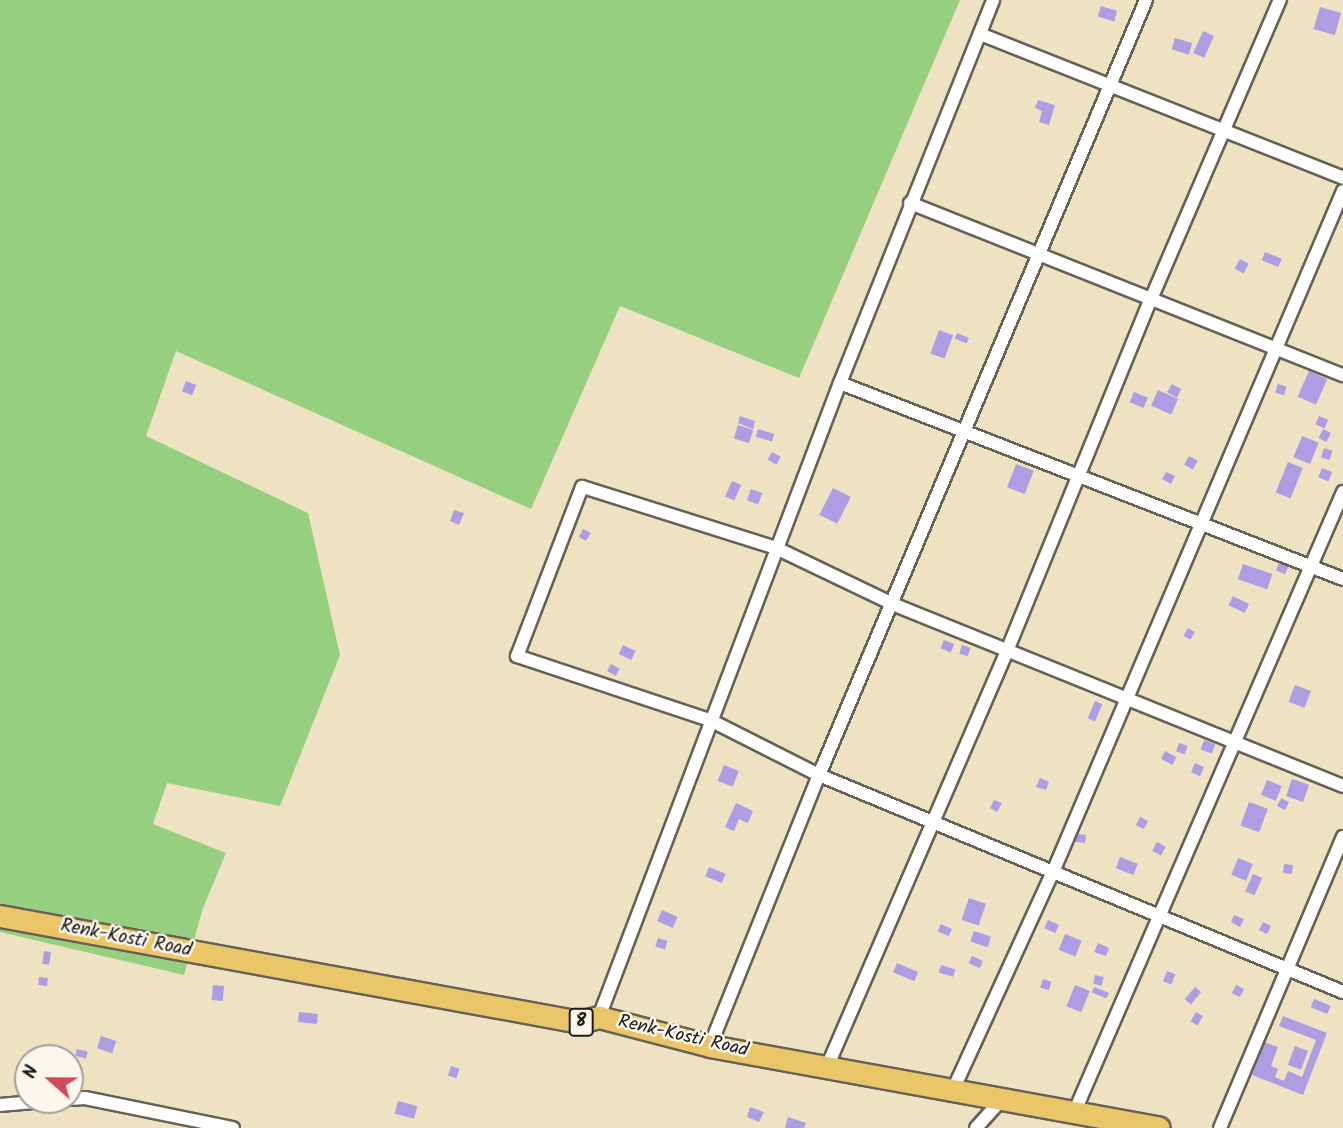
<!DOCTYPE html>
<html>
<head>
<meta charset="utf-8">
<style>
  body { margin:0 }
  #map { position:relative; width:1343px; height:1128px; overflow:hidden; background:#efe2c3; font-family:Kalam,sans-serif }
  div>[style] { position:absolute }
  .green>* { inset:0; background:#97cf81 }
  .building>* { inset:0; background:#ad9de3; transform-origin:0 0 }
  .roads { filter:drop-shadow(2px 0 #666156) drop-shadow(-2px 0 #666156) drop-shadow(0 2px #666156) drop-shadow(0 -2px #666156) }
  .minor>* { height:12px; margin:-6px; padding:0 6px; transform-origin:6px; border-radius:6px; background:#fff }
  .primary>* { height:21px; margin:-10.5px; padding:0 10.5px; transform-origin:10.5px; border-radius:10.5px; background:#ebc669 }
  span { translate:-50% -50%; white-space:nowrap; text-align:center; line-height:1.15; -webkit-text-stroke:5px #fbf7ec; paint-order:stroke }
  .shield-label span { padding:2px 5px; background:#fbf7ec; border:2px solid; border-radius:5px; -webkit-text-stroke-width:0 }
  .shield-label { font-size:18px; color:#1c1c1c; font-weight:700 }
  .street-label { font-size:19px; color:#1c1c1c }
  .north { position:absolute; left:14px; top:1044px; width:70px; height:70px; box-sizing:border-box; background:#fbf7ec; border:2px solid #a29f99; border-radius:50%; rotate:291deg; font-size:19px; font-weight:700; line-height:28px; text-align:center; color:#1c1c1c }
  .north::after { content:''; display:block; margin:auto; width:24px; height:32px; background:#d1495b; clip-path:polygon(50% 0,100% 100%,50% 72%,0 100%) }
</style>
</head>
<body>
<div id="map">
  <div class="green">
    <i style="clip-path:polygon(0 0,960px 0,799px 378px,620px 306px,531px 509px,176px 351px,146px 436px,308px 513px,340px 655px,280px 806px,167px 783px,153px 824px,226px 853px,203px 908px,184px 975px,0 932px)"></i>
  </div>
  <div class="building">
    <i style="left:1101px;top:6px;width:17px;height:11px;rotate:17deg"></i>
    <i style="left:1320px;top:7px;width:22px;height:23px;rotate:16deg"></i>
    <i style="left:1203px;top:31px;width:12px;height:24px;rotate:24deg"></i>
    <i style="left:1175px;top:38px;width:18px;height:12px;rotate:16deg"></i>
    <i style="clip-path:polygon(1038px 100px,1055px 105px,1049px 125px,1039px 122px,1042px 111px,1035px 108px)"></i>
    <i style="left:1265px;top:252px;width:18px;height:9px;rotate:22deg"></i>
    <i style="left:1240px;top:259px;width:10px;height:11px;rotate:29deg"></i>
    <i style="left:939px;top:330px;width:15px;height:25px;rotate:20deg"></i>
    <i style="left:957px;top:333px;width:13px;height:6px;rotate:23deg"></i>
    <i style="left:1309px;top:371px;width:20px;height:28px;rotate:24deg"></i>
    <i style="left:186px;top:381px;width:11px;height:11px;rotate:22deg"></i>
    <i style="clip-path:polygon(1172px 384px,1181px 389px,1177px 398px,1167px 392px)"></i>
    <i style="left:1278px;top:384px;width:9px;height:9px;rotate:18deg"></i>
    <i style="left:1158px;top:390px;width:22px;height:17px;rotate:24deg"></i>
    <i style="left:1134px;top:392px;width:15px;height:11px;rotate:23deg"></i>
    <i style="clip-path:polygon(740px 416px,755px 421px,753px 429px,738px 423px)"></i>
    <i style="left:1319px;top:416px;width:10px;height:9px;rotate:24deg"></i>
    <i style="left:738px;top:425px;width:16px;height:14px;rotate:18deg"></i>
    <i style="left:758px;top:429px;width:17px;height:8px;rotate:17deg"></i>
    <i style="left:1323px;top:429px;width:9px;height:10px;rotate:27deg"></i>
    <i style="left:1302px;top:436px;width:18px;height:23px;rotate:22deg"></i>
    <i style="left:1324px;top:448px;width:9px;height:10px;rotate:18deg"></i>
    <i style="left:772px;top:452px;width:10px;height:9px;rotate:29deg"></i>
    <i style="left:1189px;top:456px;width:10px;height:10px;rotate:29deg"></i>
    <i style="left:1288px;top:462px;width:16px;height:33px;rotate:22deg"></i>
    <i style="left:1016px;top:464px;width:19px;height:25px;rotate:21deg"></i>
    <i style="left:1322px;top:468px;width:11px;height:10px;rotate:22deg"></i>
    <i style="clip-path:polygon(1166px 472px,1175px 476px,1171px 484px,1162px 479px)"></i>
    <i style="left:732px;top:481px;width:10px;height:17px;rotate:24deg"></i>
    <i style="left:833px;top:488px;width:20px;height:30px;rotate:27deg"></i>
    <i style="left:751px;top:489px;width:12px;height:12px;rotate:20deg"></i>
    <i style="clip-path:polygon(454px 510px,464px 513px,459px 525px,450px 521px)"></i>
    <i style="clip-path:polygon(583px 529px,591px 533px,586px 541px,579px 537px)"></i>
    <i style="left:1280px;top:561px;width:10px;height:10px;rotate:24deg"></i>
    <i style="left:1243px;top:564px;width:31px;height:16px;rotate:19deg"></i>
    <i style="left:1233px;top:596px;width:18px;height:10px;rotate:27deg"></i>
    <i style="left:1188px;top:628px;width:8px;height:9px;rotate:30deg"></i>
    <i style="left:944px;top:640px;width:11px;height:9px;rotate:22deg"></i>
    <i style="left:623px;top:645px;width:14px;height:10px;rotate:25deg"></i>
    <i style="left:962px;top:645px;width:9px;height:9px;rotate:18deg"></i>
    <i style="left:611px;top:664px;width:10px;height:8px;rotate:29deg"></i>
    <i style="left:1295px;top:685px;width:17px;height:18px;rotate:21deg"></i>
    <i style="left:1095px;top:701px;width:8px;height:19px;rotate:23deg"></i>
    <i style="left:1204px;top:740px;width:12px;height:10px;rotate:20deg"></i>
    <i style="left:1179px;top:743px;width:9px;height:9px;rotate:18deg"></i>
    <i style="left:1165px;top:751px;width:13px;height:9px;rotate:27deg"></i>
    <i style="left:1195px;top:763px;width:10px;height:10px;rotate:24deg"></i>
    <i style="left:724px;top:765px;width:16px;height:17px;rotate:22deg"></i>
    <i style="clip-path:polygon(1040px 778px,1049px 782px,1046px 790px,1036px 787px)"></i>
    <i style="left:1292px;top:779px;width:18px;height:18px;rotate:19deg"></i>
    <i style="left:1267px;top:780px;width:16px;height:16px;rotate:22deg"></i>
    <i style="left:1281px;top:798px;width:9px;height:9px;rotate:27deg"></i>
    <i style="clip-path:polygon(994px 800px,1002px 803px,997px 812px,990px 808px)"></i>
    <i style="left:1249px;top:802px;width:20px;height:25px;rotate:20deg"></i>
    <i style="clip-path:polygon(736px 803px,753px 811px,748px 823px,739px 819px,734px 831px,725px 827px)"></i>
    <i style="left:1140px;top:817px;width:9px;height:9px;rotate:27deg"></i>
    <i style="left:1076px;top:834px;width:10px;height:8px;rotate:6deg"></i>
    <i style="left:1157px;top:842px;width:10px;height:10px;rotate:29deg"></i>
    <i style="left:1120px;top:857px;width:19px;height:12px;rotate:21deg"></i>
    <i style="left:1238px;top:858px;width:16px;height:18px;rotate:22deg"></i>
    <i style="left:1284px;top:864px;width:9px;height:9px;rotate:6deg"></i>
    <i style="left:709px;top:867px;width:18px;height:10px;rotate:22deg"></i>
    <i style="left:1253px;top:874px;width:10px;height:19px;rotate:24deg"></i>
    <i style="left:969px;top:898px;width:18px;height:23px;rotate:19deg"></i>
    <i style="left:662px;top:910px;width:17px;height:12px;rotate:24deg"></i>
    <i style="clip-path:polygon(1234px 915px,1244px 919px,1240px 927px,1231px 922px)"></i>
    <i style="left:1048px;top:920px;width:12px;height:9px;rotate:24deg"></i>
    <i style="left:1263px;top:922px;width:9px;height:9px;rotate:27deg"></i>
    <i style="left:941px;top:924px;width:12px;height:8px;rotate:24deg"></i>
    <i style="left:974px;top:931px;width:18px;height:11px;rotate:19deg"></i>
    <i style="left:1065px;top:934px;width:18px;height:17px;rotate:22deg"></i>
    <i style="left:658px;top:938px;width:10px;height:9px;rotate:17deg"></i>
    <i style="clip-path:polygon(1098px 943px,1109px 948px,1106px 956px,1094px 952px)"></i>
    <i style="left:44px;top:951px;width:7px;height:13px;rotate:8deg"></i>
    <i style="left:972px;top:956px;width:12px;height:8px;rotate:24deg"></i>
    <i style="left:897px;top:963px;width:23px;height:10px;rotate:23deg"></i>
    <i style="left:941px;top:965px;width:15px;height:8px;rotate:16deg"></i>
    <i style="left:1167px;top:971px;width:9px;height:11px;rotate:21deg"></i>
    <i style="left:1095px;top:975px;width:9px;height:9px;rotate:13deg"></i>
    <i style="left:39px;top:977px;width:9px;height:8px;rotate:6deg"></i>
    <i style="left:1043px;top:979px;width:9px;height:9px;rotate:18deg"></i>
    <i style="left:213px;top:985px;width:11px;height:15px;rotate:5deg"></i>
    <i style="left:1075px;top:985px;width:16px;height:23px;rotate:22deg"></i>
    <i style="left:1236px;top:985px;width:9px;height:9px;rotate:27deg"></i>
    <i style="left:1094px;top:987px;width:16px;height:6px;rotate:22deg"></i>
    <i style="left:1195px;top:987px;width:8px;height:16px;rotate:40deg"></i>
    <i style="left:1314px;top:999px;width:18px;height:9px;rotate:22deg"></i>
    <i style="left:299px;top:1012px;width:19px;height:10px;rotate:6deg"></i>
    <i style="left:1196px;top:1012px;width:8px;height:11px;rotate:30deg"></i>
    <i style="clip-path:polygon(1283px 1016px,1327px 1033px,1303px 1095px,1252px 1075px,1264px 1042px,1278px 1047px,1271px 1066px,1278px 1069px,1275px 1077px,1284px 1081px,1288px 1071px,1302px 1077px,1316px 1040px,1279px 1026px)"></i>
    <i style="left:101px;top:1036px;width:16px;height:13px;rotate:18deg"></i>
    <i style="left:1295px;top:1046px;width:14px;height:20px;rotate:21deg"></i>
    <i style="left:77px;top:1049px;width:11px;height:7px;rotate:15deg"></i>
    <i style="left:451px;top:1066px;width:9px;height:10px;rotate:18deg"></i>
    <i style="left:398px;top:1101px;width:20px;height:13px;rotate:15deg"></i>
    <i style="clip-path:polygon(750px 1107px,764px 1112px,759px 1122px,747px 1117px)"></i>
    <i style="clip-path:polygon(788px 1117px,806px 1123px,804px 1128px,785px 1128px)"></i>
  </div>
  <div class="roads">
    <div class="minor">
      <i style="left:980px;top:34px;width:391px;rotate:21.6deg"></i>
      <i style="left:910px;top:203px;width:466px;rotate:21.7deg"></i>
      <i style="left:840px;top:383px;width:412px;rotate:-68.2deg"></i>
      <i style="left:1343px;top:786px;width:485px;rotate:-158deg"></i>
      <i style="left:893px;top:604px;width:130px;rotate:-154.4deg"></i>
      <i style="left:776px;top:548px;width:203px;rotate:-162.5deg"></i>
      <i style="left:582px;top:487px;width:181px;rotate:111deg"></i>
      <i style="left:517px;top:656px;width:206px;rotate:18.4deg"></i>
      <i style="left:712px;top:721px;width:120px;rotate:26.8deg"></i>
      <i style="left:819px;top:775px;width:567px;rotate:22.5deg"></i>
      <i style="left:599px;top:1017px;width:678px;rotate:-69.19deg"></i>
      <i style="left:840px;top:383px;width:540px;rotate:21.29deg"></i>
      <i style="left:710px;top:1046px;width:292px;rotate:-68.1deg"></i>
      <i style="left:819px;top:775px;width:841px;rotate:-67.12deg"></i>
      <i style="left:827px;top:1067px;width:453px;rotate:-66.6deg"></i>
      <i style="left:1007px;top:651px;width:380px;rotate:-67.8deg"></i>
      <i style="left:1151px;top:299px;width:326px;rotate:-66.7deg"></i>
      <i style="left:953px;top:1090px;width:240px;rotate:-65.4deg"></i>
      <i style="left:1053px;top:872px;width:740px;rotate:-66.93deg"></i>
      <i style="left:70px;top:1099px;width:15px;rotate:-4deg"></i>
      <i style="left:85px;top:1098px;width:151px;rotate:11.5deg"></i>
      <i style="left:0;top:1105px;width:57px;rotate:-5deg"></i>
      <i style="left:1074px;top:1113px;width:677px;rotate:-66.58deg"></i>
      <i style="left:976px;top:1128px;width:39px;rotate:-48deg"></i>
      <i style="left:1220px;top:1128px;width:316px;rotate:-67.1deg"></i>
    </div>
    <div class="primary">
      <i style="left:0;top:916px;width:590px;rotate:10.36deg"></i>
      <i style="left:580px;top:1022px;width:20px;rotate:-15deg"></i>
      <i style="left:599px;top:1017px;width:115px;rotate:14.6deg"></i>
      <i style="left:710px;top:1046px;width:456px;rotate:10.3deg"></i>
    </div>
  </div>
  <div class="shield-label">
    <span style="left:581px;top:1022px">8</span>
  </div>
  <div class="street-label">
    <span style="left:126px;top:939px;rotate:11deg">Renk-Kosti Road</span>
    <span style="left:683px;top:1037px;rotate:13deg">Renk-Kosti Road</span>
  </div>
  <div class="north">N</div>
</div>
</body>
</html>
